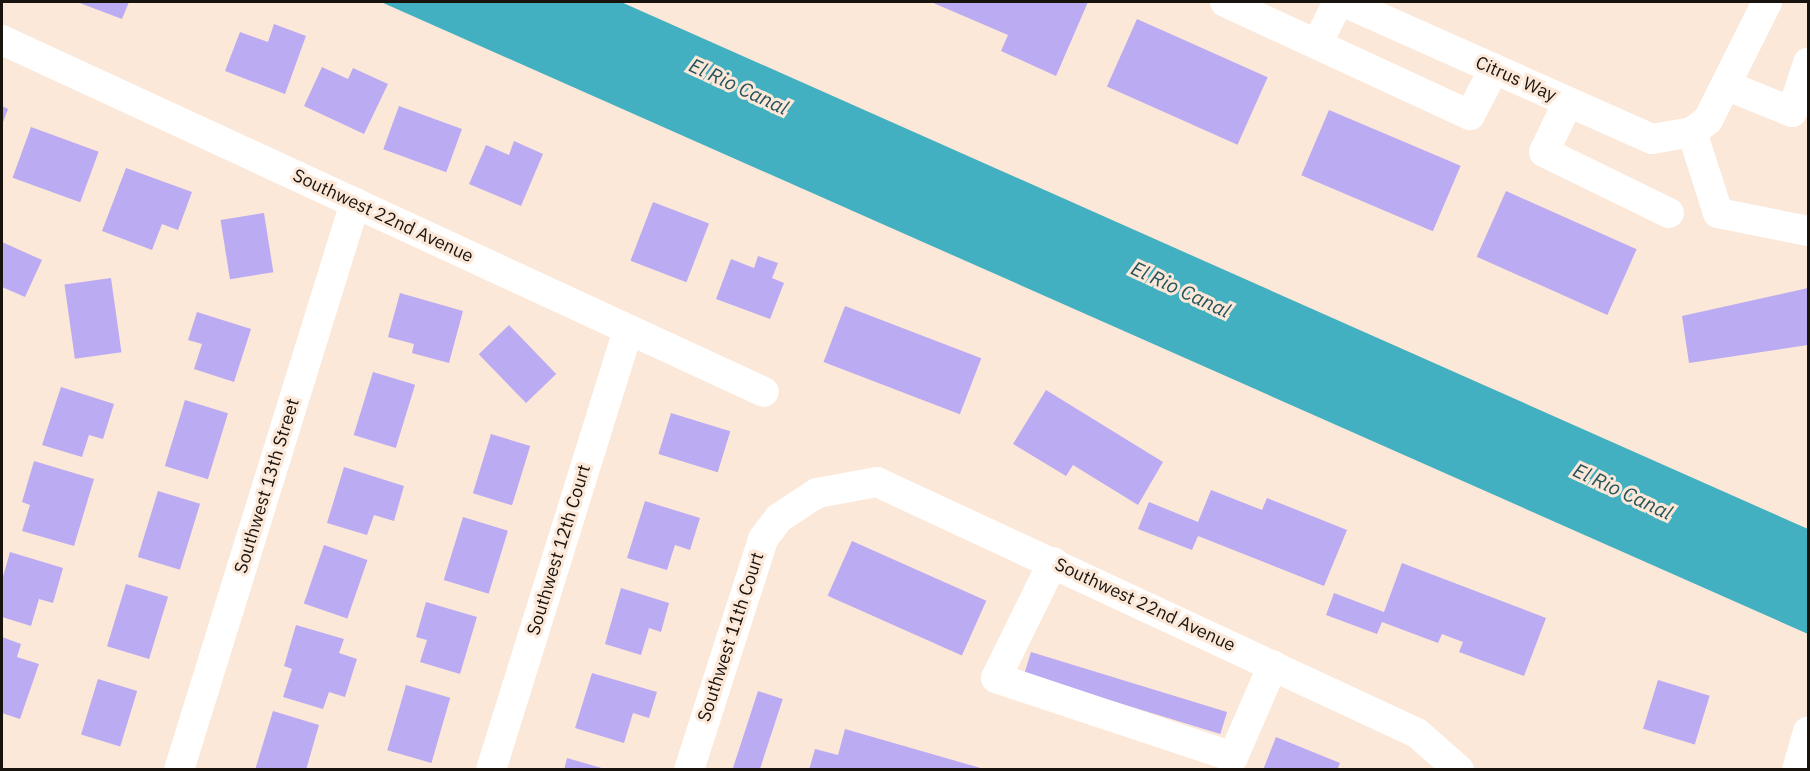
<!DOCTYPE html>
<html>
<head>
<meta charset="utf-8">
<style>
  body { margin:0 }
  #map { position:relative; width:1810px; height:771px; overflow:hidden; background:#fce8d8; font-family:"IBM Plex Sans",sans-serif }
  div>[style] { position:absolute }
  .water>* { inset:0; background:#43b0c1 }
  .building>* { inset:0; background:#bbabf2; transform-origin:0 0 }
  .minor>* { height:30px; margin:-15px; padding:0 15px; transform-origin:15px; border-radius:15px; background:#fff }
  span { translate:-50% -50%; white-space:nowrap; text-align:center; line-height:1.15; -webkit-text-stroke:6px #fce8d8; paint-order:stroke }
  .street-label { font-size:18px; color:#19130d }
  .water-label { font-size:20px; color:#25535b; font-style:italic }
  .frame { position:absolute; inset:0; border:3px solid #19130d; pointer-events:none }
</style>
</head>
<body>
<div id="map">
  <div class="water">
    <i style="clip-path:polygon(381px 2px,621px 2px,1808px 529px,1808px 634px)"></i>
  </div>
  <div class="building">
    <i style="clip-path:polygon(77px 2px,129px 2px,122px 19px)"></i>
    <i style="clip-path:polygon(931px 2px,1088px 2px,1056px 76px,1001px 51px,1008px 35px)"></i>
    <i style="left:1137px;top:19px;width:143px;height:74px;rotate:24deg"></i>
    <i style="clip-path:polygon(274px 24px,306px 36px,285px 94px,225px 71px,240px 32px,268px 42px)"></i>
    <i style="clip-path:polygon(322px 67px,348px 79px,353px 68px,388px 84px,364px 134px,304px 106px)"></i>
    <i style="clip-path:polygon(2px 106px,8px 109px,2px 125px)"></i>
    <i style="left:399px;top:106px;width:67px;height:46px;rotate:20deg"></i>
    <i style="left:1329px;top:110px;width:143px;height:71px;rotate:23deg"></i>
    <i style="left:31px;top:127px;width:72px;height:54px;rotate:20deg"></i>
    <i style="clip-path:polygon(514px 141px,543px 154px,521px 206px,469px 184px,486px 145px,509px 155px)"></i>
    <i style="clip-path:polygon(126px 168px,192px 192px,178px 230px,162px 224px,152px 250px,102px 231px)"></i>
    <i style="left:1506px;top:191px;width:143px;height:72px;rotate:24deg"></i>
    <i style="left:653px;top:202px;width:60px;height:63px;rotate:21deg"></i>
    <i style="left:264px;top:213px;width:60px;height:44px;rotate:81deg"></i>
    <i style="clip-path:polygon(2px 242px,42px 260px,25px 297px,2px 287px)"></i>
    <i style="clip-path:polygon(758px 256px,778px 263px,772px 278px,784px 283px,770px 319px,716px 299px,731px 259px,754px 268px)"></i>
    <i style="left:111px;top:278px;width:75px;height:47px;rotate:82deg"></i>
    <i style="clip-path:polygon(1808px 288px,1808px 345px,1689px 363px,1682px 316px)"></i>
    <i style="clip-path:polygon(400px 293px,463px 311px,449px 363px,412px 353px,414px 344px,388px 337px)"></i>
    <i style="left:845px;top:306px;width:146px;height:60px;rotate:21deg"></i>
    <i style="clip-path:polygon(197px 312px,251px 329px,234px 382px,194px 369px,202px 344px,188px 340px)"></i>
    <i style="left:509px;top:325px;width:68px;height:42px;rotate:46deg"></i>
    <i style="left:373px;top:372px;width:44px;height:66px;rotate:17deg"></i>
    <i style="clip-path:polygon(61px 387px,114px 404px,103px 439px,89px 435px,82px 457px,42px 445px)"></i>
    <i style="clip-path:polygon(1046px 390px,1163px 462px,1138px 505px,1073px 465px,1066px 476px,1013px 444px)"></i>
    <i style="left:185px;top:400px;width:45px;height:69px;rotate:17deg"></i>
    <i style="left:671px;top:413px;width:62px;height:43px;rotate:17deg"></i>
    <i style="left:491px;top:434px;width:41px;height:62px;rotate:17deg"></i>
    <i style="clip-path:polygon(34px 461px,94px 479px,74px 546px,22px 531px,30px 505px,22px 502px)"></i>
    <i style="clip-path:polygon(344px 467px,404px 486px,394px 521px,374px 515px,367px 535px,327px 523px)"></i>
    <i style="clip-path:polygon(1211px 490px,1262px 510px,1267px 498px,1347px 530px,1324px 586px,1198px 536px,1192px 550px,1138px 529px,1149px 502px,1198px 522px)"></i>
    <i style="left:158px;top:491px;width:44px;height:69px;rotate:17deg"></i>
    <i style="clip-path:polygon(645px 501px,700px 518px,690px 550px,675px 545px,667px 570px,627px 558px)"></i>
    <i style="left:463px;top:517px;width:47px;height:66px;rotate:17deg"></i>
    <i style="left:852px;top:541px;width:147px;height:60px;rotate:24deg"></i>
    <i style="left:324px;top:545px;width:46px;height:62px;rotate:19deg"></i>
    <i style="clip-path:polygon(10px 552px,63px 568px,53px 603px,39px 599px,31px 626px,2px 617px,2px 580px)"></i>
    <i style="clip-path:polygon(1402px 563px,1546px 618px,1524px 676px,1459px 652px,1463px 642px,1442px 634px,1438px 643px,1382px 622px,1377px 634px,1326px 615px,1334px 593px,1384px 612px)"></i>
    <i style="left:126px;top:584px;width:44px;height:65px;rotate:17deg"></i>
    <i style="clip-path:polygon(621px 588px,669px 603px,661px 632px,649px 628px,641px 655px,605px 644px)"></i>
    <i style="clip-path:polygon(426px 602px,477px 617px,460px 674px,420px 662px,427px 640px,416px 637px)"></i>
    <i style="clip-path:polygon(296px 625px,344px 639px,339px 653px,357px 659px,345px 697px,329px 692px,323px 709px,283px 697px,292px 669px,284px 666px)"></i>
    <i style="clip-path:polygon(2px 637px,21px 644px,17px 657px,39px 664px,20px 719px,2px 713px)"></i>
    <i style="left:1031px;top:652px;width:205px;height:23px;rotate:17deg"></i>
    <i style="clip-path:polygon(592px 673px,657px 692px,649px 718px,633px 713px,624px 743px,575px 728px)"></i>
    <i style="left:98px;top:679px;width:41px;height:58px;rotate:17deg"></i>
    <i style="left:1658px;top:680px;width:54px;height:51px;rotate:17deg"></i>
    <i style="left:406px;top:685px;width:46px;height:68px;rotate:16deg"></i>
    <i style="left:758px;top:691px;width:26px;height:83px;rotate:18deg"></i>
    <i style="clip-path:polygon(273px 711px,319px 725px,306px 770px,255px 770px)"></i>
    <i style="clip-path:polygon(845px 729px,984px 769px,984px 770px,809px 770px,815px 749px,838px 755px)"></i>
    <i style="clip-path:polygon(1276px 737px,1340px 763px,1337px 770px,1263px 770px)"></i>
    <i style="clip-path:polygon(567px 758px,605px 769px,605px 770px,564px 770px)"></i>
  </div>
  <div class="minor">
    <i style="left:1225px;top:2px;width:270px;rotate:24.8deg"></i>
    <i style="left:1470px;top:115px;width:52px;rotate:-62.4deg"></i>
    <i style="left:1344px;top:2px;width:337px;rotate:24deg"></i>
    <i style="left:1652px;top:139px;width:41px;rotate:-9.9deg"></i>
    <i style="left:1692px;top:132px;width:20px;rotate:-37deg"></i>
    <i style="left:1708px;top:120px;width:132px;rotate:-63.4deg"></i>
    <i style="left:2px;top:40px;width:839px;rotate:24.79deg"></i>
    <i style="left:1317px;top:44px;width:47px;rotate:-63.4deg"></i>
    <i style="left:1728px;top:86px;width:69px;rotate:22.1deg"></i>
    <i style="left:1792px;top:112px;width:52px;rotate:-71.9deg"></i>
    <i style="left:1568px;top:102px;width:55px;rotate:115.6deg"></i>
    <i style="left:1544px;top:152px;width:139px;rotate:26deg"></i>
    <i style="left:1692px;top:132px;width:85px;rotate:72.2deg"></i>
    <i style="left:1718px;top:213px;width:92px;rotate:11.3deg"></i>
    <i style="left:1053px;top:562px;width:129px;rotate:116.2deg"></i>
    <i style="left:996px;top:678px;width:250px;rotate:18.4deg"></i>
    <i style="left:1233px;top:757px;width:100px;rotate:-66.5deg"></i>
    <i style="left:179px;top:770px;width:594px;rotate:-72.76deg"></i>
    <i style="left:491px;top:770px;width:461px;rotate:-72.7deg"></i>
    <i style="left:689px;top:770px;width:243px;rotate:-72.2deg"></i>
    <i style="left:763px;top:539px;width:26px;rotate:-53deg"></i>
    <i style="left:779px;top:518px;width:45px;rotate:-33.3deg"></i>
    <i style="left:817px;top:493px;width:61px;rotate:-10.4deg"></i>
    <i style="left:877px;top:482px;width:595px;rotate:24.93deg"></i>
    <i style="left:1417px;top:733px;width:56px;rotate:41.4deg"></i>
    <i style="left:1797px;top:770px;width:40px;rotate:-74deg"></i>
  </div>
  <div class="street-label">
    <span style="left:1516px;top:79px;rotate:24deg">Citrus Way</span>
    <span style="left:383px;top:216px;rotate:25deg">Southwest 22nd Avenue</span>
    <span style="left:267px;top:486px;rotate:-73deg">Southwest 13th Street</span>
    <span style="left:559px;top:550px;rotate:-73deg">Southwest 12th Court</span>
    <span style="left:1145px;top:605px;rotate:25deg">Southwest 22nd Avenue</span>
    <span style="left:731px;top:637px;rotate:-72deg">Southwest 11th Court</span>
  </div>
  <div class="water-label">
    <span style="left:739px;top:86px;rotate:25deg">El Rio Canal</span>
    <span style="left:1181px;top:289px;rotate:25deg">El Rio Canal</span>
    <span style="left:1623px;top:491px;rotate:25deg">El Rio Canal</span>
  </div>
  <div class="frame"></div>
</div>
</body>
</html>
